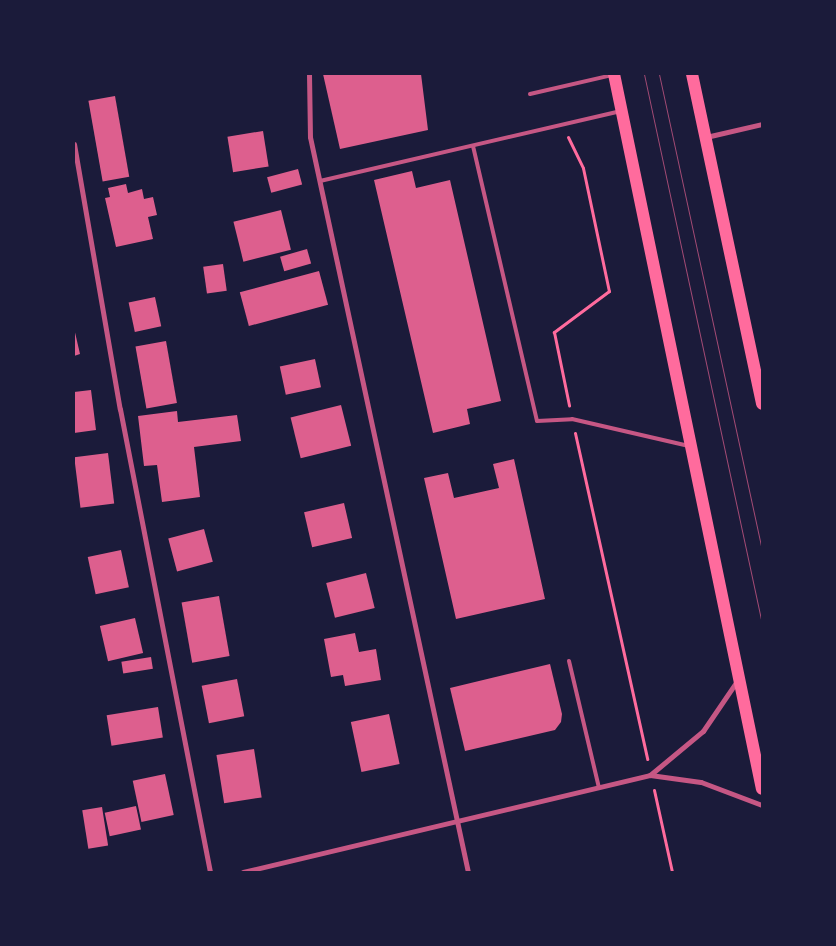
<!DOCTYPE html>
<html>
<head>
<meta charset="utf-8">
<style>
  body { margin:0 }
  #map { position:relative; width:836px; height:946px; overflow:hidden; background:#1b1b3a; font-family:"Nunito Sans",sans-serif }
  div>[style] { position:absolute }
  .building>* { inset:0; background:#dd5f8e; transform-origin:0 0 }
  .path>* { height:3px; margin:-1.5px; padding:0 1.5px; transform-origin:1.5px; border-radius:1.5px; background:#ff6b9d }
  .service>* { height:4px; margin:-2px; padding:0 2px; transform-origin:2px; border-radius:2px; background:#c65784 }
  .minor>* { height:5px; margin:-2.5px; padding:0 2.5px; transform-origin:2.5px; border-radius:2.5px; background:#c65784 }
  .primary>* { height:12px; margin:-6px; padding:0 6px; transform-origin:6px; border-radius:6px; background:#ff6b9d }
  .tram>* { height:1px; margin:-0.5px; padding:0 0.5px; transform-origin:0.5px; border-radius:0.5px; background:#a44b75 }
  span { translate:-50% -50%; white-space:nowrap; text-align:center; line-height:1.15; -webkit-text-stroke:4px #1b1b3a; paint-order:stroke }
  .frame { position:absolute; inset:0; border:75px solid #1b1b3a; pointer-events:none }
</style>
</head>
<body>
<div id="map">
  <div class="building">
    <i style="clip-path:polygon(323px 74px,421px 74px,428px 130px,340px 149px)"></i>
    <i style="left:115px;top:96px;width:82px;height:27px;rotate:80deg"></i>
    <i style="left:263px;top:131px;width:36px;height:36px;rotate:81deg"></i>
    <i style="left:298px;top:169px;width:16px;height:32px;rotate:75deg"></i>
    <i style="clip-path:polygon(412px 171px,416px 188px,450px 180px,501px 401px,467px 409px,470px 424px,433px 433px,374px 180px)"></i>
    <i style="clip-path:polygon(126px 184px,128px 193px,142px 189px,144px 199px,153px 197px,157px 215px,148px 217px,153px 239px,116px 247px,105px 198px,110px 197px,108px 188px)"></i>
    <i style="left:281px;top:210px;width:41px;height:49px;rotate:76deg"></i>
    <i style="left:307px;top:249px;width:15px;height:28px;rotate:74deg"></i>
    <i style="left:223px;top:264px;width:27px;height:20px;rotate:82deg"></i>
    <i style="left:319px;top:271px;width:35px;height:82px;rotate:75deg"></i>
    <i style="left:155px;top:297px;width:30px;height:27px;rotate:78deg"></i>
    <i style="clip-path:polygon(74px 328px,80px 354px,74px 356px)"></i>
    <i style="left:166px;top:341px;width:63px;height:31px;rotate:80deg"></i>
    <i style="left:315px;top:359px;width:29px;height:36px;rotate:78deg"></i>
    <i style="clip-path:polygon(91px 390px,96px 430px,74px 433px,74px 392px)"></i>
    <i style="left:341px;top:405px;width:42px;height:52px;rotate:76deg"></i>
    <i style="clip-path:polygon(177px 411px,178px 422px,237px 415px,241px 441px,194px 447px,200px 497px,162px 502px,157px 465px,144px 466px,138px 416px)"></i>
    <i style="left:108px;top:453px;width:51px;height:34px;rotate:83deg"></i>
    <i style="clip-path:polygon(514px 459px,545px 599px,456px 619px,424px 478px,448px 473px,454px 498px,499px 488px,493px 464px)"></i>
    <i style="left:344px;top:503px;width:36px;height:41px;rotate:77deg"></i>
    <i style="left:204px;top:529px;width:34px;height:37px;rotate:75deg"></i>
    <i style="left:121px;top:550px;width:38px;height:34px;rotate:78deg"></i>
    <i style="left:366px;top:573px;width:36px;height:41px;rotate:76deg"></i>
    <i style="left:219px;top:596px;width:61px;height:38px;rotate:80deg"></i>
    <i style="left:135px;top:618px;width:36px;height:36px;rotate:77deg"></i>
    <i style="clip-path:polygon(355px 633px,359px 652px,376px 649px,381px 680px,345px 686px,343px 675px,331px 677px,324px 639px)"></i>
    <i style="left:151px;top:657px;width:12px;height:30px;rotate:81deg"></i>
    <i style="clip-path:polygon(550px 664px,562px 714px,561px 722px,555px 730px,465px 751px,450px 688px)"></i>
    <i style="left:237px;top:679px;width:38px;height:36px;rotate:79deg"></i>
    <i style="left:158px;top:707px;width:31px;height:52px;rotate:81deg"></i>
    <i style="left:389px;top:714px;width:51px;height:39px;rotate:78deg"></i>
    <i style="left:254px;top:749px;width:49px;height:38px;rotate:81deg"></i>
    <i style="left:165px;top:774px;width:42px;height:33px;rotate:78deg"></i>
    <i style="left:136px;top:806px;width:24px;height:32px;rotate:78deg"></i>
    <i style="left:102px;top:807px;width:39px;height:20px;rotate:81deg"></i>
  </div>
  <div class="path">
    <i style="left:568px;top:137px;width:34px;rotate:64deg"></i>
    <i style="left:583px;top:168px;width:126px;rotate:78.1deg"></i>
    <i style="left:609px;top:291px;width:69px;rotate:143.3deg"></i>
    <i style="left:554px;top:332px;width:75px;rotate:78.4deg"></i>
    <i style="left:575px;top:433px;width:334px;rotate:77.5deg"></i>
    <i style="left:654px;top:790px;width:84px;rotate:77.6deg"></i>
  </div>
  <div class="service">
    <i style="left:530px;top:94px;width:84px;rotate:-13deg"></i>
    <i style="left:473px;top:146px;width:282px;rotate:76.9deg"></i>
    <i style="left:537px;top:421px;width:35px;rotate:-3deg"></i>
    <i style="left:572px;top:419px;width:120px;rotate:13deg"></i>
    <i style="left:320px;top:181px;width:308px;rotate:-13.1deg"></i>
    <i style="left:569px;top:661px;width:130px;rotate:76.7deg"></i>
  </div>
  <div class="minor">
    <i style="left:309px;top:74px;width:63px;rotate:89.1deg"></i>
    <i style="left:310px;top:137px;width:752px;rotate:77.87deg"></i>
    <i style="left:706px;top:137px;width:57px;rotate:-13.1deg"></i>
    <i style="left:74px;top:144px;width:269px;rotate:80.2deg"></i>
    <i style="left:120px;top:409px;width:472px;rotate:79deg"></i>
    <i style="left:650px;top:775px;width:69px;rotate:-39.7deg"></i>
    <i style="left:703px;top:731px;width:60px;rotate:-55.8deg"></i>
    <i style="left:243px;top:872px;width:418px;rotate:-13.4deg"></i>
    <i style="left:650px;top:775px;width:51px;rotate:7.8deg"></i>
    <i style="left:701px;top:782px;width:65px;rotate:20.7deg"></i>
  </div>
  <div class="primary">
    <i style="left:614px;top:74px;width:730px;rotate:78.31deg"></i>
    <i style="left:692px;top:74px;width:337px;rotate:78deg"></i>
  </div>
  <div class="tram">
    <i style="left:644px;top:74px;width:563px;rotate:77.89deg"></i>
    <i style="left:659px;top:74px;width:489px;rotate:77.8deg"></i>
  </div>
  <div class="frame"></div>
</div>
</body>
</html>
